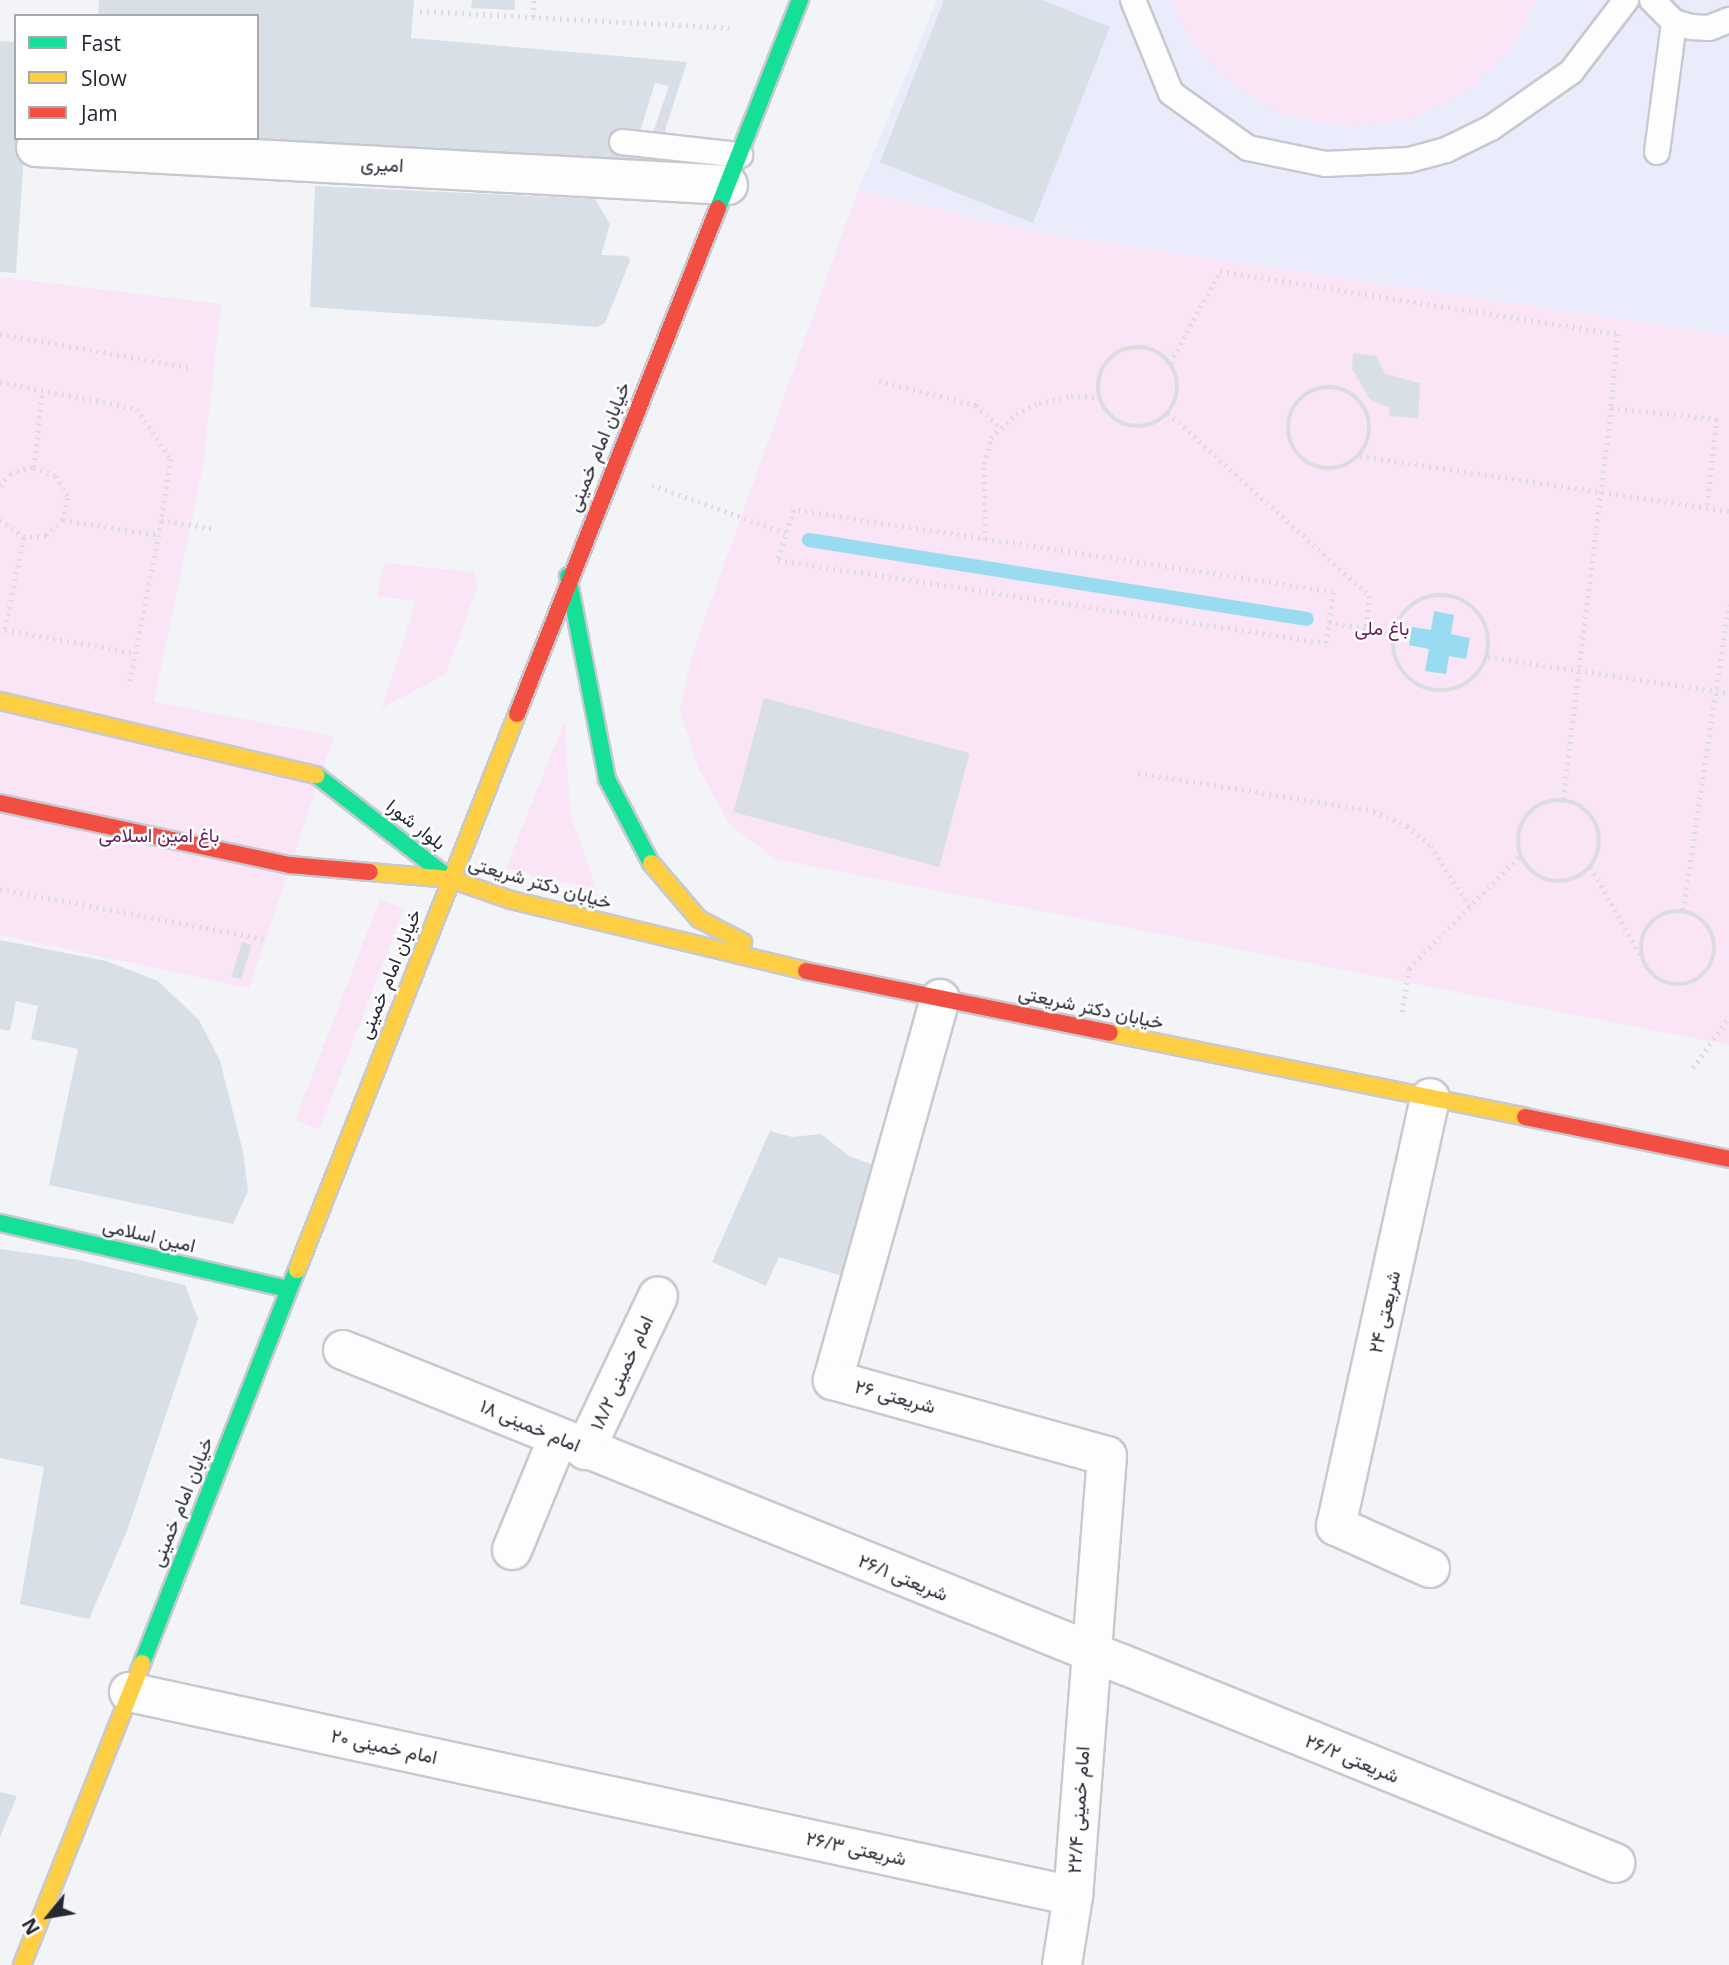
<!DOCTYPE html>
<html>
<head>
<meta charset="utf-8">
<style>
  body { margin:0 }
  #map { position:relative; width:1729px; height:1965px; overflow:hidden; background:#f3f4f7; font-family:"Open Sans",Vazirmatn,sans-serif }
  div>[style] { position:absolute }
  .built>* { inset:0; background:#eaecfb }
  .green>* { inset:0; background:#f9e5f6; transform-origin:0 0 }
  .water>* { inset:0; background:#99dbf1 }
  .stream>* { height:14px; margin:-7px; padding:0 7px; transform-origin:7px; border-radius:7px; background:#99dbf1 }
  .building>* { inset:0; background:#d8dfe7; transform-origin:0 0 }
  .path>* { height:4.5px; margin-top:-2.25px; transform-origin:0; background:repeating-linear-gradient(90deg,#dcddde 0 2px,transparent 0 7px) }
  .path>.ring { margin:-2.25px; padding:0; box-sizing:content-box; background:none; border:4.5px solid #dcddde; border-radius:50% }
  .roads { filter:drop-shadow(2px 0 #c8c9d0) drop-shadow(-2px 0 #c8c9d0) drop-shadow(0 2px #c8c9d0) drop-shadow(0 -2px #c8c9d0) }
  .lane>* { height:24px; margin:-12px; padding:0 12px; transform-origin:12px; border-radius:12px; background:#fdfdfe }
  .street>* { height:38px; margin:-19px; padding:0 19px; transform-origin:19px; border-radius:19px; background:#fdfdfe }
  .fast>* { height:16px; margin:-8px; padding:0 8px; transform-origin:8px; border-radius:8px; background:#16e098 }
  .slow>* { height:16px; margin:-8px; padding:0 8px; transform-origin:8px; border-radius:8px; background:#ffcf43 }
  .jam>* { height:16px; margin:-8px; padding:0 8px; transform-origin:8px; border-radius:8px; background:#f24e42 }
  span { translate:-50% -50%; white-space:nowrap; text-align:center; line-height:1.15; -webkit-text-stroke:5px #fff; paint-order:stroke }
  .street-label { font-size:19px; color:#252733 }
  .park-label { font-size:19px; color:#671e5c }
  .legend { position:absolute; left:14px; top:14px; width:245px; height:126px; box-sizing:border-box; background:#fff; border:2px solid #a8a9ad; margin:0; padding:9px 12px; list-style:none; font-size:21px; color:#252733 }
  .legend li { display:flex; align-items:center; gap:14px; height:35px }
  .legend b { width:35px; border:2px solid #a8a9ad }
  .north { position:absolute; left:14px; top:1881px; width:70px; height:70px; -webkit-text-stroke:5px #fff; paint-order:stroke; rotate:240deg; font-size:19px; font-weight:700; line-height:28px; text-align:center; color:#252733 }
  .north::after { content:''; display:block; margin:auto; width:24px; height:32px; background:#252733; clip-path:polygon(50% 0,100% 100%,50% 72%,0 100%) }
</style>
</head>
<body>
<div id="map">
  <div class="built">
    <i style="clip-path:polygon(937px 0,1729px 0,1729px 335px,1035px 232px,858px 190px)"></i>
  </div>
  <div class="green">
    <i style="clip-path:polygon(1171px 0,1537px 0,1510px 50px,1464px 93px,1407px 120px,1345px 127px,1283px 115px,1229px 83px,1188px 38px)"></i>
    <i style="clip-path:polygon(858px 190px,1035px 232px,1729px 335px,1729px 1045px,775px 859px,730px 825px,698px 767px,680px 710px,691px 657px)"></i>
    <i style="clip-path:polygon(0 277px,221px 304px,203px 467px,154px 702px,334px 736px,249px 988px,0 935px)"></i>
    <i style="clip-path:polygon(384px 563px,474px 572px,478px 585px,446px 674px,382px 708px,416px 601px,377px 596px)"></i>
    <i style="clip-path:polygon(565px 720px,570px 813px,597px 890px,506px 868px)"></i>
    <i style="left:380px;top:899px;width:26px;height:237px;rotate:21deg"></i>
  </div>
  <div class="water">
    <i style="clip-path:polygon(1434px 611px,1454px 615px,1451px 634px,1470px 638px,1466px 659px,1449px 656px,1446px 674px,1425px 671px,1429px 649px,1409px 645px,1412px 627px,1431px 630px)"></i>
  </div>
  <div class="stream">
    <i style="left:809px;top:540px;width:504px;rotate:9.01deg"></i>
  </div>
  <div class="building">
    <i style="clip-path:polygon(evenodd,99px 0,414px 0,411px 38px,687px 62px,652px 171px,214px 138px,257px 138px,257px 16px,98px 16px,99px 0,655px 83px,669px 86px,644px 159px,632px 157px,655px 83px)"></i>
    <i style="clip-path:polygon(472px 0,515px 0,514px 10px,471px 8px)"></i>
    <i style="clip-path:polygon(944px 0,1042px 0,1110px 27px,1033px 223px,880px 162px)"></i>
    <i style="clip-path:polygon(0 41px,16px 42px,16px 138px,25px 138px,16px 273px,0 272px)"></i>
    <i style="clip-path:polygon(315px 186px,595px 199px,610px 224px,601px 255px,628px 256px,630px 261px,605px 323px,597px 327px,310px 307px)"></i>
    <i style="clip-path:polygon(1353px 353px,1376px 356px,1385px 374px,1420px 383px,1418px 418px,1389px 416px,1390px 408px,1370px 399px,1352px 369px)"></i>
    <i style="left:764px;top:698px;width:213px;height:118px;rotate:15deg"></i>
    <i style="clip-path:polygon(0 940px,106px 961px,158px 981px,199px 1020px,220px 1061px,243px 1152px,248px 1191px,233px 1224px,49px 1185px,78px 1049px,31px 1039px,38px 1006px,16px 1001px,10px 1031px,0 1029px)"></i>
    <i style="left:242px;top:942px;width:10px;height:36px;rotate:17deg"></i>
    <i style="clip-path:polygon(770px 1131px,792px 1137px,821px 1134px,849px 1156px,876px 1166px,842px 1276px,779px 1257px,766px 1286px,712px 1262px)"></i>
    <i style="clip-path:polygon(0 1249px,79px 1260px,185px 1285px,198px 1319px,127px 1531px,89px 1619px,20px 1604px,44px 1467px,0 1458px)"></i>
    <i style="clip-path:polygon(0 1792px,17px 1796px,0 1837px)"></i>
  </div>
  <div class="path">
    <i style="left:420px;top:11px;width:310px;rotate:3.1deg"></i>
    <i style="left:533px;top:17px;width:17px;rotate:-87deg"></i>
    <i style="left:0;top:334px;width:191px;rotate:10deg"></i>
    <i class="ring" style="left:1098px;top:347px;width:75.5px;height:75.5px"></i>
    <i style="left:1170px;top:363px;width:105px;rotate:-61.5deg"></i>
    <i style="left:1220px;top:271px;width:403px;rotate:9deg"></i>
    <i style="left:1618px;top:334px;width:74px;rotate:95.4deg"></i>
    <i style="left:879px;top:381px;width:100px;rotate:13.9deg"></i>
    <i style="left:976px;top:405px;width:34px;rotate:43deg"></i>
    <i style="left:0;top:382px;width:140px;rotate:11.1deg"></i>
    <i style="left:137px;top:409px;width:60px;rotate:55.8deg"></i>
    <i style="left:171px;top:459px;width:77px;rotate:99deg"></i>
    <i class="ring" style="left:1288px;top:387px;width:77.5px;height:77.5px"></i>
    <i style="left:1168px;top:413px;width:273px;rotate:42.2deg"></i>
    <i style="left:1370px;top:596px;width:33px;rotate:97deg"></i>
    <i style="left:1360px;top:456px;width:373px;rotate:8.5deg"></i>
    <i style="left:34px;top:467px;width:76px;rotate:-84deg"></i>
    <i style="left:652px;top:485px;width:142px;rotate:19.7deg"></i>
    <i style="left:0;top:486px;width:16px;rotate:-52deg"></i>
    <i style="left:10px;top:473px;width:25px;rotate:-14deg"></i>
    <i style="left:34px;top:467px;width:24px;rotate:22deg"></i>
    <i style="left:56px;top:476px;width:25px;rotate:61deg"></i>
    <i style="left:68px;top:498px;width:23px;rotate:103deg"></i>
    <i style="left:63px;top:520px;width:23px;rotate:137deg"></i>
    <i style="left:46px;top:536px;width:22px;rotate:175deg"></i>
    <i style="left:24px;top:538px;width:30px;rotate:-143deg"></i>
    <i style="left:63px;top:520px;width:97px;rotate:8.9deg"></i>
    <i style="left:159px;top:535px;width:154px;rotate:101.2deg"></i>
    <i style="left:161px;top:520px;width:56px;rotate:9.3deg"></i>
    <i style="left:24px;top:538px;width:94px;rotate:101.7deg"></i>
    <i style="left:5px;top:630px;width:133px;rotate:10deg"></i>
    <i style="left:985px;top:540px;width:76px;rotate:-90.8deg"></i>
    <i style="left:984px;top:464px;width:27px;rotate:-75deg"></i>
    <i style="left:991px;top:438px;width:35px;rotate:-44deg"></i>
    <i style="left:1016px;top:414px;width:25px;rotate:-26deg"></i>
    <i style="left:1039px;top:403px;width:33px;rotate:-12deg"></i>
    <i style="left:1071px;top:396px;width:29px;rotate:2deg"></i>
    <i class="ring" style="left:1393px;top:595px;width:91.5px;height:91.5px"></i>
    <i style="left:1329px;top:622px;width:30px;rotate:-82deg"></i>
    <i style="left:1333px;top:592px;width:545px;rotate:-171.35deg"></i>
    <i style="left:794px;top:510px;width:52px;rotate:107.7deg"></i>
    <i style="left:778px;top:560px;width:554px;rotate:8.61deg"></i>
    <i style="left:1326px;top:643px;width:21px;rotate:-82deg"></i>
    <i style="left:1329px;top:622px;width:65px;rotate:10.6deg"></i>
    <i style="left:1488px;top:657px;width:244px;rotate:8.5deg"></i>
    <i style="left:1138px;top:773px;width:239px;rotate:9.1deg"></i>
    <i style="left:1374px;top:811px;width:36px;rotate:24deg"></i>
    <i style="left:1407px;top:826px;width:31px;rotate:40deg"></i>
    <i style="left:1431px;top:846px;width:72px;rotate:57.4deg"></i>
    <i style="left:1563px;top:799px;width:394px;rotate:-83deg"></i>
    <i style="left:1611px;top:408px;width:107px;rotate:5.9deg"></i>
    <i style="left:1717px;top:419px;width:90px;rotate:96.4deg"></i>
    <i class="ring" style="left:1518px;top:800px;width:77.5px;height:77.5px"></i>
    <i style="left:1591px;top:867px;width:101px;rotate:60.9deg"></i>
    <i style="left:0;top:889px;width:270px;rotate:10.7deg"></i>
    <i style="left:1683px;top:910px;width:309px;rotate:-81.5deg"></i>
    <i class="ring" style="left:1641px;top:911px;width:69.5px;height:69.5px"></i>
    <i style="left:1402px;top:1012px;width:45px;rotate:-81deg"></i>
    <i style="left:1409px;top:968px;width:158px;rotate:-45.3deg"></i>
    <i style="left:1693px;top:1068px;width:62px;rotate:-54.8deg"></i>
  </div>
  <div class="roads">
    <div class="lane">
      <i style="left:1133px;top:0;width:100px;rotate:67.8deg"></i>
      <i style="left:1171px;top:93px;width:95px;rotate:35.5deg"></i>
      <i style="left:1248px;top:148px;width:79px;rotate:11.7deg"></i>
      <i style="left:1325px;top:164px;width:84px;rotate:-2.7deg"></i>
      <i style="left:1409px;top:160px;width:38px;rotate:-15deg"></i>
      <i style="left:1446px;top:150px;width:50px;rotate:-26.1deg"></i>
      <i style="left:1491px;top:128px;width:98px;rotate:-35deg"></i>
      <i style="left:1571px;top:72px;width:91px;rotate:-52.6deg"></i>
      <i style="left:1652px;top:0;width:31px;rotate:45deg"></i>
      <i style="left:1674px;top:22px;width:18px;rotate:16deg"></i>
      <i style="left:1691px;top:27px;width:18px;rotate:3deg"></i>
      <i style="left:1709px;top:28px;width:22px;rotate:-22deg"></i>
      <i style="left:622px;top:142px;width:119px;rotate:6.3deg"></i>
      <i style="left:1657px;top:152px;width:131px;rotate:-82.5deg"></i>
    </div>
    <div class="street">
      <i style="left:36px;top:147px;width:693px;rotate:3.14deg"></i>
      <i style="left:940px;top:999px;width:396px;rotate:105.7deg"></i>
      <i style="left:833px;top:1380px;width:284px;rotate:15.5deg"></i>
      <i style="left:1107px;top:1456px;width:441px;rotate:94.4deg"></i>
      <i style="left:1073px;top:1896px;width:70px;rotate:99.1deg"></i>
      <i style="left:343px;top:1350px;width:1372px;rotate:21.96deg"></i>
      <i style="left:585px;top:1450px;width:170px;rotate:-64.6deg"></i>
      <i style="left:512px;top:1550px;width:121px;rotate:-67.7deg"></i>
      <i style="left:1430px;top:1568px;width:103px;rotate:-155.9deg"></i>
      <i style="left:1336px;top:1526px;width:438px;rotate:-77.6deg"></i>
      <i style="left:129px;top:1692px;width:966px;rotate:12.19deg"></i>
    </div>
    <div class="fast">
      <i style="left:718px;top:208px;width:224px;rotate:-68.5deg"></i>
      <i style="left:568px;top:576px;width:207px;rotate:79.1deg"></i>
      <i style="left:607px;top:779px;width:95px;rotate:62.4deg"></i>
      <i style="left:316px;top:775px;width:170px;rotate:37.8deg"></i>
      <i style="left:0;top:1223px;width:295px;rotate:12.9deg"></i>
      <i style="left:142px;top:1663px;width:422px;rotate:-68.5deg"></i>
    </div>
    <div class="slow">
      <i style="left:0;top:701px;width:325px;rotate:13.2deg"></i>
      <i style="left:651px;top:863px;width:74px;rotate:49.4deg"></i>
      <i style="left:699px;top:919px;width:50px;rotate:27.6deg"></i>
      <i style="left:370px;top:872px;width:80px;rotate:5deg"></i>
      <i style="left:450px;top:879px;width:65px;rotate:19deg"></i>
      <i style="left:511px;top:900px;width:303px;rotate:13.5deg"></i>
      <i style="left:1110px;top:1033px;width:423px;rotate:11.4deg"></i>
      <i style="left:297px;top:1270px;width:598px;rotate:-68.41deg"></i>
      <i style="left:22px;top:1965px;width:325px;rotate:-68.3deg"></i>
    </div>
    <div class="jam">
      <i style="left:517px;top:714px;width:544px;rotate:-68.34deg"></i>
      <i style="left:0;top:803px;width:297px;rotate:12.1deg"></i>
      <i style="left:290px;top:865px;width:80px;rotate:5deg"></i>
      <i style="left:806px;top:971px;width:310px;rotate:11.5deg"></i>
      <i style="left:1525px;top:1117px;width:208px;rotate:11.6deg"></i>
    </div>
  </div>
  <div class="street-label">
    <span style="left:382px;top:165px;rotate:3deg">امیری</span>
    <span style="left:599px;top:447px;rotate:-68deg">خیابان امام خمینی</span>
    <span style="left:416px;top:825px;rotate:38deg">بلوار شورا</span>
    <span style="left:540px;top:883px;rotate:16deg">خیابان دکتر شریعتی</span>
    <span style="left:390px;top:974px;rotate:-68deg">خیابان امام خمینی</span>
    <span style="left:1091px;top:1008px;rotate:12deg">خیابان دکتر شریعتی</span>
    <span style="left:149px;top:1236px;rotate:13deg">امین اسلامی</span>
    <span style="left:1385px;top:1312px;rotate:-77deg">شریعتی ۲۴</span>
    <span style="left:622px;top:1373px;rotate:-65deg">امام خمینی ۱۸/۲</span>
    <span style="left:895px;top:1397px;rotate:15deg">شریعتی ۲۶</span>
    <span style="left:530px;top:1426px;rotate:23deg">امام خمینی ۱۸</span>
    <span style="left:182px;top:1502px;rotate:-68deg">خیابان امام خمینی</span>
    <span style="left:903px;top:1578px;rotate:22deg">شریعتی ۲۶/۱</span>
    <span style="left:384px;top:1747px;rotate:12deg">امام خمینی ۲۰</span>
    <span style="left:1352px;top:1759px;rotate:22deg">شریعتی ۲۶/۲</span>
    <span style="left:1079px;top:1810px;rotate:-86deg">امام خمینی ۲۲/۴</span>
    <span style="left:856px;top:1849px;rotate:12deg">شریعتی ۲۶/۳</span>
  </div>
  <div class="park-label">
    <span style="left:1382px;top:629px">باغ ملی</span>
    <span style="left:159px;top:836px">باغ امین اسلامی</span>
  </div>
  <ul class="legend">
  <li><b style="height:9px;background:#16e098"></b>Fast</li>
  <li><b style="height:9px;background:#ffcf43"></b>Slow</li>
  <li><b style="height:9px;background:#f24e42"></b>Jam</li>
  </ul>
  <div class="north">N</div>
</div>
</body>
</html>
